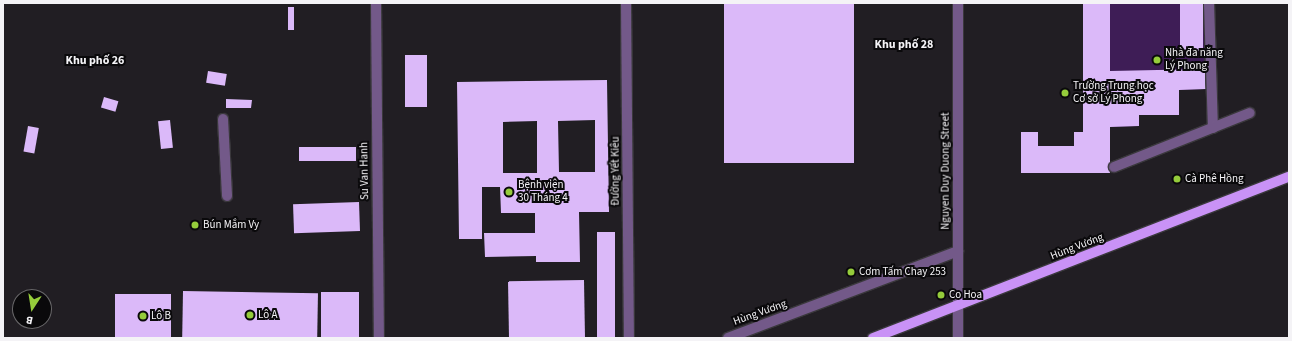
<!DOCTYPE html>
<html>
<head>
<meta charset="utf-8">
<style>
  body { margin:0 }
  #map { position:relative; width:1292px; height:341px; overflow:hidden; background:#211e23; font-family:"Source Sans 3",sans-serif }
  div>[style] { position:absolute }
  .green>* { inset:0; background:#3e1d56 }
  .building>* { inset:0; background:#dbb9f9; transform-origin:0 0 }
  .roads { filter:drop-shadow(1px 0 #3a383c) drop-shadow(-1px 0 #3a383c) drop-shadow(0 1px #3a383c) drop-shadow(0 -1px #3a383c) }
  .minor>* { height:10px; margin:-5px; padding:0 5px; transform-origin:5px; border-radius:5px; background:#735989 }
  .tertiary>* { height:10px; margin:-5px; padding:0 5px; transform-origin:5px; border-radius:5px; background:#735989 }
  .primary>* { height:10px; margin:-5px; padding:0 5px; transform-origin:5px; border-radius:5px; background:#c992f6 }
  .dots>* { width:11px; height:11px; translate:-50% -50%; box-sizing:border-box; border:2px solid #0a090b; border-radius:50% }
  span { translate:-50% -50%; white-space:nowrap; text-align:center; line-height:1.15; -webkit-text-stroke:4px #0a090b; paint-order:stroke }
  .poi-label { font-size:11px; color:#f4f3f6 }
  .left { translate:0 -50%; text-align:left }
  .street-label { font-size:11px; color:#f4f3f6 }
  .neighbourhood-label { font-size:12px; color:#f4f3f6; font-weight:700 }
  .frame { position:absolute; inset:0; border:4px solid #f4f3f6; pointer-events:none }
  .north { position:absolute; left:12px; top:289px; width:40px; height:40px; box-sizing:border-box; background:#0a090b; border:1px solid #686769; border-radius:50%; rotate:192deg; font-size:11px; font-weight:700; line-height:16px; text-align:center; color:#f4f3f6 }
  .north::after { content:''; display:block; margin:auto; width:14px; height:18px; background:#95cc3b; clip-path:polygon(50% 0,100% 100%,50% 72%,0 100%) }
</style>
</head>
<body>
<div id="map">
  <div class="green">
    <i style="clip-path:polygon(1110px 3px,1203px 3px,1206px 89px,1179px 90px,1179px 115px,1139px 115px,1139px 126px,1110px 127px)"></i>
  </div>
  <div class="building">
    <i style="left:724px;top:3px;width:130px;height:160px"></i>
    <i style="clip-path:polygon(1083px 3px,1110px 3px,1110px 71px,1205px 69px,1206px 89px,1179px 90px,1179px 115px,1139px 115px,1139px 126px,1110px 127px,1110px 173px,1021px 173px,1021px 132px,1038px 132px,1038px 146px,1074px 146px,1074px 132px,1083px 132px)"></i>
    <i style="left:1180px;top:3px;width:23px;height:48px"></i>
    <i style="left:288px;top:7px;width:6px;height:23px"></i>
    <i style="left:405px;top:55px;width:22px;height:52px"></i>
    <i style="left:208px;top:71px;width:19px;height:12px;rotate:9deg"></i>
    <i style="clip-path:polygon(evenodd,607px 80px,609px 212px,579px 212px,580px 262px,536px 262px,536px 256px,485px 257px,484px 233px,535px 233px,535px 213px,501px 213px,500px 187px,482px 187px,482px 239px,459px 239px,457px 82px,607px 80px,595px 120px,595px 172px,559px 172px,558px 121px,595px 120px,607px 80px,537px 121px,537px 173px,503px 173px,503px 122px,537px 121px)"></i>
    <i style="left:104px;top:97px;width:15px;height:11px;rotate:16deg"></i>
    <i style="clip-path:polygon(226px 99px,252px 100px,251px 108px,226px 108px)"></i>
    <i style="left:170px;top:120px;width:28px;height:12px;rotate:84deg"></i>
    <i style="left:28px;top:126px;width:11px;height:26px;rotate:10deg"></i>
    <i style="left:299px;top:147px;width:57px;height:14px"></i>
    <i style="left:359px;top:202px;width:29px;height:66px;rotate:88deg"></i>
    <i style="left:597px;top:232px;width:18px;height:106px"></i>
    <i style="left:584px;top:280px;width:58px;height:76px;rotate:89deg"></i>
    <i style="left:183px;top:291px;width:135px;height:47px;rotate:1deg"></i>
    <i style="left:321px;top:292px;width:38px;height:46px"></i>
    <i style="left:115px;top:294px;width:56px;height:44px"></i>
  </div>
  <div class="roads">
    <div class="minor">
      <i style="left:626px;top:3px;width:335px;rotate:89.5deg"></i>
      <i style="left:1209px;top:3px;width:125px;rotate:88.2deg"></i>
      <i style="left:223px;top:119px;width:77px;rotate:87deg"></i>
      <i style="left:1114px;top:167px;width:146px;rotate:-21.7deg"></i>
      <i style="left:728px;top:338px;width:246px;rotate:-20.7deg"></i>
    </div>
    <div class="tertiary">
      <i style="left:376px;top:3px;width:335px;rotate:89.5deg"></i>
      <i style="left:958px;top:3px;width:335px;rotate:90deg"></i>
    </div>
    <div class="primary">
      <i style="left:873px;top:338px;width:446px;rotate:-21.2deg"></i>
    </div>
  </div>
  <div class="dots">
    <i style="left:1157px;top:60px;background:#95cc3b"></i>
    <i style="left:1065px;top:93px;background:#95cc3b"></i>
    <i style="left:1177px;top:179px;background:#95cc3b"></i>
    <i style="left:509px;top:192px;background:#95cc3b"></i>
    <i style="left:195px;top:225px;background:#95cc3b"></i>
    <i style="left:851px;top:272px;background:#95cc3b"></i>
    <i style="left:941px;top:295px;background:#95cc3b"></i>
    <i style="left:250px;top:315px;background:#95cc3b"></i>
    <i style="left:143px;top:316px;background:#95cc3b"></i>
  </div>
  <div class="poi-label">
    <span class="left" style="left:1165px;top:60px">Nhà đa năng<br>Lý Phong</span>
    <span class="left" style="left:1073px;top:93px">Trường Trung học<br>Cơ sở Lý Phong</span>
    <span class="left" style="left:1185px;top:179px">Cà Phê Hồng</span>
    <span class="left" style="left:518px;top:192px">Bệnh viện<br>30 Tháng 4</span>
    <span class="left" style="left:203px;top:225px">Bún Mắm Vy</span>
    <span class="left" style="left:859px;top:272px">Cơm Tấm Chay 253</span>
    <span class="left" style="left:949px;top:295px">Co Hoa</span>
    <span class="left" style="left:258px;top:315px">Lô A</span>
    <span class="left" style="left:151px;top:316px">Lô B</span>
  </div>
  <div class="street-label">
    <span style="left:365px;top:171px;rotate:-91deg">Su Van Hanh</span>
    <span style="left:616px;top:171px;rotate:-90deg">Đường Yết Kiêu</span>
    <span style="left:946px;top:171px;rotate:-90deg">Nguyen Duy Duong Street</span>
    <span style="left:1077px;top:247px;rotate:-21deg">Hùng Vương</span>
    <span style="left:760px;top:313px;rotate:-20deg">Hùng Vương</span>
  </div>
  <div class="neighbourhood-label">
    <span style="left:904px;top:45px">Khu phố 28</span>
    <span style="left:95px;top:61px">Khu phố 26</span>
  </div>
  <div class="frame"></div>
  <div class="north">B</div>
</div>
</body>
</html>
